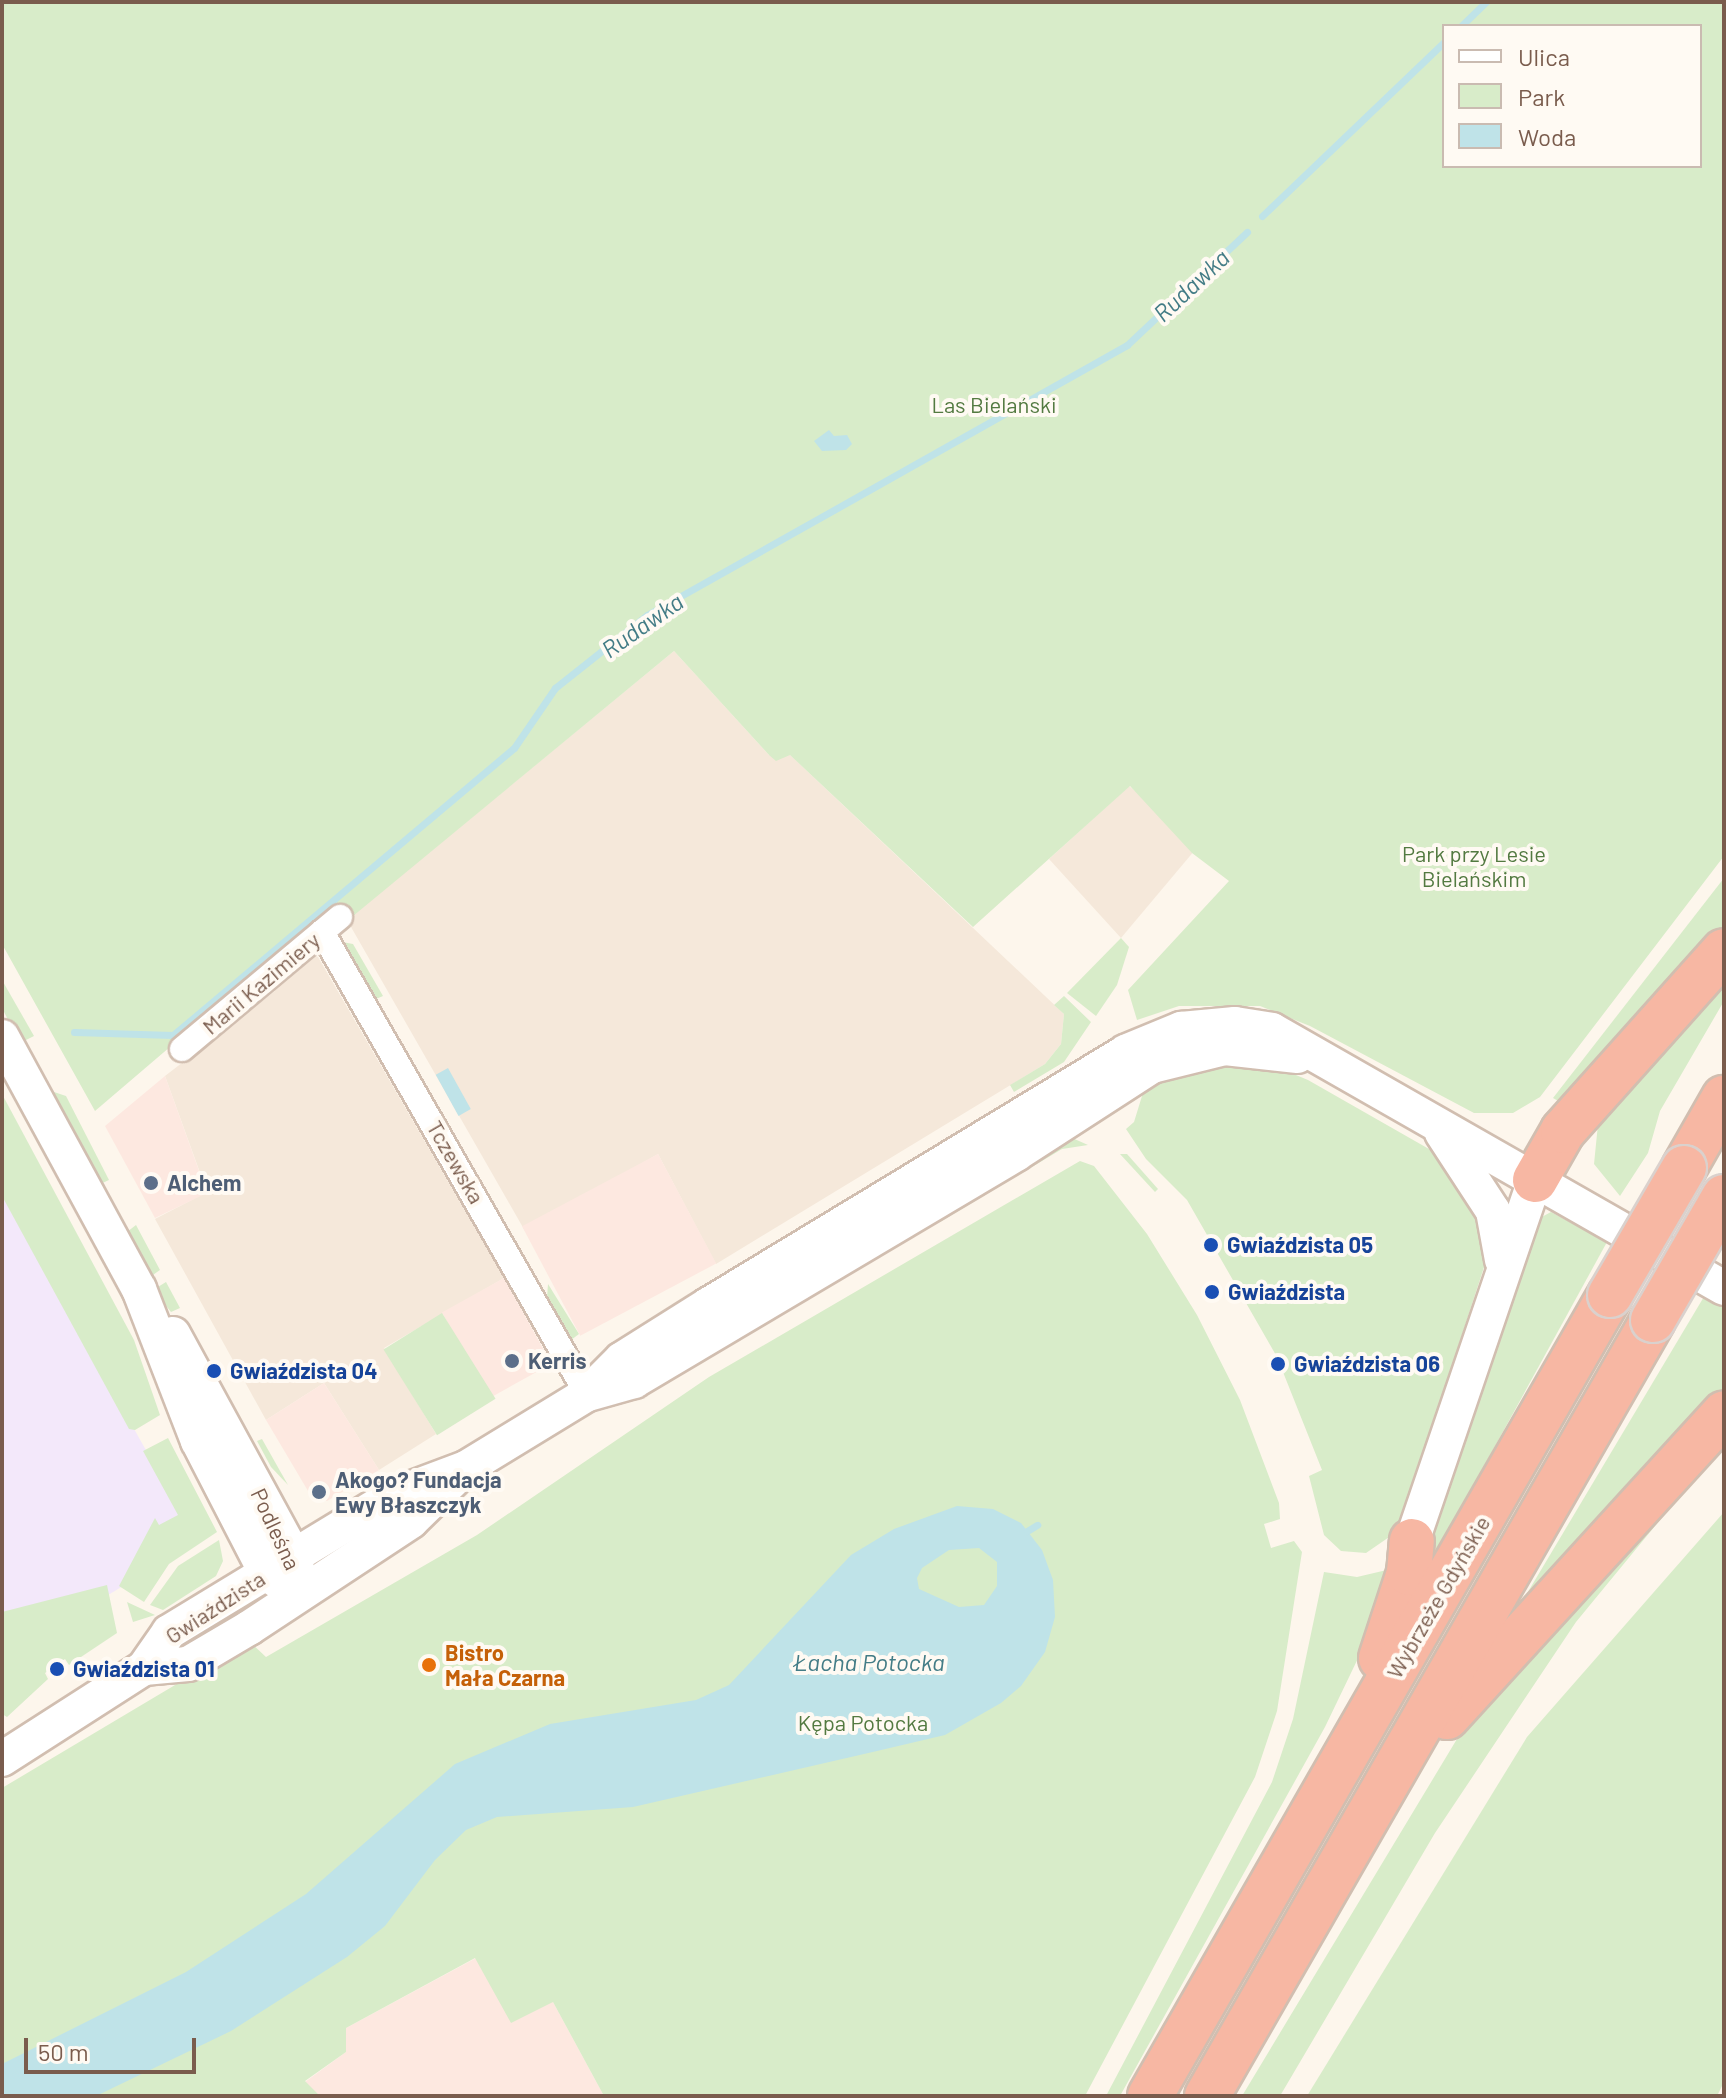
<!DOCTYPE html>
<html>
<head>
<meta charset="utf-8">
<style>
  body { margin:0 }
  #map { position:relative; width:1726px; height:2098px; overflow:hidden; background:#fdf6ec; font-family:Barlow,sans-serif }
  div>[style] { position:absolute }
  .residential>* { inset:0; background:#f5e8da }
  .commercial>* { inset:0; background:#fde8e0; transform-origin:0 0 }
  .education>* { inset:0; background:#f3e8fa }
  .green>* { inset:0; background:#d8ecc9; transform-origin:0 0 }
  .water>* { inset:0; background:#bfe3e8; transform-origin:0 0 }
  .stream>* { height:7px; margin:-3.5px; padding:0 3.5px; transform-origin:3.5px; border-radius:3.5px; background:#bfe3e8 }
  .roads { filter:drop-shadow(2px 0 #d1beb0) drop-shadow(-2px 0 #d1beb0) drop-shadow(0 2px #d1beb0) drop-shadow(0 -2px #d1beb0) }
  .street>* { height:24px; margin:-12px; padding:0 12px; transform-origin:12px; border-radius:12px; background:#fff }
  .secondary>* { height:34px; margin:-17px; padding:0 17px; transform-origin:17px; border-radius:17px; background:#fff }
  .highway>* { height:44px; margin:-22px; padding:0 22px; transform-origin:22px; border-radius:22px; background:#f7b7a3 }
  .bridges { filter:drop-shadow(2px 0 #dad1cd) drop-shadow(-2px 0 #dad1cd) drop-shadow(0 2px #dad1cd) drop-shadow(0 -2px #dad1cd) }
  .highway-bridge>* { height:44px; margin:-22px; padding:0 22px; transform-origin:22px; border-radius:22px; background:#f7b7a3 }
  .dots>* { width:22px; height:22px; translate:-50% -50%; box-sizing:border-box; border:4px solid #fffaf3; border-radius:50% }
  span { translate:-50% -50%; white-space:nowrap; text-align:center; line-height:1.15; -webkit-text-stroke:8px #fffaf3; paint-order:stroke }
  .park-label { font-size:22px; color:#537a41 }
  .street-label { font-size:22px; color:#7a5c4d }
  .service-label { font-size:22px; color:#4e5e75; font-weight:700 }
  .left { translate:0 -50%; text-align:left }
  .transit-label { font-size:22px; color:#164399; font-weight:700 }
  .food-label { font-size:22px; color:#c56008; font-weight:700 }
  .water-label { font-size:24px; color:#437c86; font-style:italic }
  .frame { position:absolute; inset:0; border:4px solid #7a5c4d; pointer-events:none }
  .legend { position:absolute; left:1442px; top:24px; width:260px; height:144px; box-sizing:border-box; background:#fffaf3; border:2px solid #cabbb1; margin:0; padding:10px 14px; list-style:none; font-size:24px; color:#7a5c4d }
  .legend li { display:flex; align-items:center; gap:16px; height:40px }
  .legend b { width:40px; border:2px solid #cabbb1 }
  .scale { position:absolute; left:24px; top:2038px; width:172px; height:36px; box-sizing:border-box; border:4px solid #7a5c4d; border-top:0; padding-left:10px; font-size:24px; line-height:28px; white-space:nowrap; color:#7a5c4d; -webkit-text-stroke:6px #fffaf3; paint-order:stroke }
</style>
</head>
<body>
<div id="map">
  <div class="residential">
    <i style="clip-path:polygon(674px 651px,769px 755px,788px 753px,1064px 1014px,1061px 1044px,1045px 1064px,716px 1264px,658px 1154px,525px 1231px,347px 920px)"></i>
    <i style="clip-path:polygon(1129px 786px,1200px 844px,1121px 938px,1049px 859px)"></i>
    <i style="clip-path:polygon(309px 952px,318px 957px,504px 1278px,384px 1348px,436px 1434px,379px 1470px,324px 1383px,266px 1420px,155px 1219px,207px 1192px,165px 1076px,275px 991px,271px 985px)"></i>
  </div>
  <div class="commercial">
    <i style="clip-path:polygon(165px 1076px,207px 1193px,155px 1218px,105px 1126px)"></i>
    <i style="left:658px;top:1154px;width:124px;height:154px;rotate:62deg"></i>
    <i style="left:504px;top:1278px;width:98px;height:71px;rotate:61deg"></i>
    <i style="clip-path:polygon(324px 1383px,379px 1470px,327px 1501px,311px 1496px,266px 1420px)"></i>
    <i style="clip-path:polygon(476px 1958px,553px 2002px,604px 2096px,320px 2096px,305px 2082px,346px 2052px,346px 2028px)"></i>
  </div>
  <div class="education">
    <i style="clip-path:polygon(2px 1194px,197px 1541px,44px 1634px,2px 1647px)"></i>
  </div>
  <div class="green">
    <i style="clip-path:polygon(evenodd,2px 2px,1724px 2px,1724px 856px,1540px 1097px,1513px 1113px,1474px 1113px,1310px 1026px,1260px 1006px,1179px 1006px,1137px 1020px,1128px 990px,1229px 881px,1192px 853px,1130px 786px,973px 927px,790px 755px,776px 761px,769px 755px,674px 651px,347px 921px,335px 906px,95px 1111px,2px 944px,2px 2px,1444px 26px,1700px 26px,1700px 166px,1444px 166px,1444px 26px)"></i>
    <i style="clip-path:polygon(1724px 878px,1724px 932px,1565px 1105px,1553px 1098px)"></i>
    <i style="clip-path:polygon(1121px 938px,1129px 947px,1117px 985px,1096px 1016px,1067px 993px)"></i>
    <i style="clip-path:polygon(342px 942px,353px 944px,383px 996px,376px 999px)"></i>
    <i style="clip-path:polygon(1724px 970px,1724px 1001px,1660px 1111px,1648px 1153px,1620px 1196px,1594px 1164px,1598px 1124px)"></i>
    <i style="clip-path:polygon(2px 980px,34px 1036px,20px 1043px,2px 1008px)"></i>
    <i style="clip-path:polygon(1064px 996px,1091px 1022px,1064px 1062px,1014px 1092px,1010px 1085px,1045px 1064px,1061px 1044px,1064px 1014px,1054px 1005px)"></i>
    <i style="clip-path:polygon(1212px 1061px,1279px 1068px,1308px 1080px,1436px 1153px,1477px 1199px,1488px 1255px,1403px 1516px,1395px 1533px,1366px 1553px,1341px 1551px,1324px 1535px,1309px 1476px,1322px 1470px,1277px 1357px,1187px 1200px,1146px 1159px,1126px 1129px,1134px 1122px,1146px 1083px)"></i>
    <i style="clip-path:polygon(45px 1089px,66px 1096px,109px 1180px,96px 1186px)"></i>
    <i style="clip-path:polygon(2px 1094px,134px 1340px,160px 1415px,135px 1430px,129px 1429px,2px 1196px)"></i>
    <i style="clip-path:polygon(1070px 1137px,1088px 1145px,1062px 1149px,940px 1222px,930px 1222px)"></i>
    <i style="clip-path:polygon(1120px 1154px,1127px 1154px,1158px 1189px,1155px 1192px)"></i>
    <i style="clip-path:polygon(1080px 1161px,1094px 1166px,1147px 1234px,1197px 1315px,1240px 1400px,1279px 1503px,1280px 1519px,1264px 1524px,1271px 1548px,1294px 1541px,1302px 1552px,1277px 1711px,1255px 1777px,1085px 2096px,604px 2096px,553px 2002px,511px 2023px,475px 1958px,346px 2028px,346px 2052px,305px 2081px,320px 2096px,2px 2096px,2px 1788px,249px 1641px,266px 1657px,477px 1535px,709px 1377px)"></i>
    <i style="clip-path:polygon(1551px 1212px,1607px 1242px,1409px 1603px,1538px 1219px)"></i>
    <i style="clip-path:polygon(136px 1225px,160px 1270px,150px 1277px,123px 1235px)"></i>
    <i style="clip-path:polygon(166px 1282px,180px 1308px,171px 1312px,153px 1290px)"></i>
    <i style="clip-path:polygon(548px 1284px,579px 1334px,571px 1340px,547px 1298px)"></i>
    <i style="clip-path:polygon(1705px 1295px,1724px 1306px,1724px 1398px,1510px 1622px)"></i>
    <i style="left:442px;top:1313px;width:101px;height:69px;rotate:58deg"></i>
    <i style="clip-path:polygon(168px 1438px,217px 1532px,169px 1564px,144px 1602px,119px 1586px,155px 1518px,159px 1525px,178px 1515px,143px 1451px)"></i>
    <i style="clip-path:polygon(262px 1439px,288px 1485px,271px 1467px,257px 1441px)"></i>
    <i style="clip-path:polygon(1720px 1447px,1576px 1622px,1435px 1833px,1280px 2096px,1242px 2096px,1463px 1729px)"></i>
    <i style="clip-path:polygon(1724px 1512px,1724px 2082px,1717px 2096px,1307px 2096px,1527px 1737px)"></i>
    <i style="clip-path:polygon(219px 1540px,223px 1561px,216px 1576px,163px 1610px,150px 1605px,178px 1566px)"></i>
    <i style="clip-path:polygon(1391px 1569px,1363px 1648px,1325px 1727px,1120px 2096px,1106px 2096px,1272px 1782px,1293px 1719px,1324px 1572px,1357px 1577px)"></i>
    <i style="clip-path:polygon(107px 1585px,117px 1633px,69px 1665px,65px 1659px,45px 1673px,48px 1679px,7px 1717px,2px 1714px,2px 1612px)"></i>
    <i style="clip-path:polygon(127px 1602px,155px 1615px,133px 1622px)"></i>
  </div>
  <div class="water">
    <i style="clip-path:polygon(829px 430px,834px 436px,847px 435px,852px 444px,846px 450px,822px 451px,814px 441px)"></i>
    <i style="left:448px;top:1068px;width:47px;height:14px;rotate:61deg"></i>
    <i style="clip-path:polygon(evenodd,957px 1506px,993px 1509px,1021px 1523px,1042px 1550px,1053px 1580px,1055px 1617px,1045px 1652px,1021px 1686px,1001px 1703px,945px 1735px,877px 1751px,633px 1807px,497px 1817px,466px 1830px,435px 1860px,385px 1926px,347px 1957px,231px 2031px,96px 2096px,2px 2096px,2px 2064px,186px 1972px,306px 1894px,455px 1764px,550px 1724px,696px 1700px,729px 1685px,851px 1555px,894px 1529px,957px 1506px,979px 1548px,997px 1562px,997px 1586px,984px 1605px,959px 1607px,919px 1589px,917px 1578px,922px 1568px,949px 1550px,979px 1548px)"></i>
  </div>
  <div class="stream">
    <i style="left:1461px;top:26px;width:35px;rotate:-44deg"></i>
    <i style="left:1262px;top:216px;width:252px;rotate:-43.7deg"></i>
    <i style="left:74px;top:1032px;width:99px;rotate:1.7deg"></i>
    <i style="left:173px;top:1035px;width:446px;rotate:-40.1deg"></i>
    <i style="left:514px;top:748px;width:73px;rotate:-55.7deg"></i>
    <i style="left:555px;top:688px;width:117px;rotate:-38.4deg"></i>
    <i style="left:647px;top:615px;width:551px;rotate:-29.36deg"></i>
    <i style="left:1127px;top:345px;width:165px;rotate:-43.3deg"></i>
    <i style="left:1027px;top:1531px;width:12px;rotate:-31deg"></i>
  </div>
  <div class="roads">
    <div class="street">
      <i style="left:322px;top:932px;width:533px;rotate:60.16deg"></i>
      <i style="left:182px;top:1049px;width:206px;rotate:-39.9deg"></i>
    </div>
    <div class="secondary">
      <i style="left:2px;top:1037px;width:287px;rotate:61.5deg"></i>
      <i style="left:139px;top:1289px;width:163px;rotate:68.8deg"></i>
      <i style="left:198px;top:1441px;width:148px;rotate:62.7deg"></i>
      <i style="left:266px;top:1573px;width:38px;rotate:35deg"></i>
      <i style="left:1442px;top:1133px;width:93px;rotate:56.8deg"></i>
      <i style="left:1493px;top:1211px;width:50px;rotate:79.6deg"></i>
      <i style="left:173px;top:1334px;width:253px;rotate:61.4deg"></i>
      <i style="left:294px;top:1556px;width:22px;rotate:77deg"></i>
      <i style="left:588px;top:1394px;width:48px;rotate:-15.8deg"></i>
      <i style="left:634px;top:1381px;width:444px;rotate:-30.7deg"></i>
      <i style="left:1016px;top:1154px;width:162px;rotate:-32.9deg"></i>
      <i style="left:1152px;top:1066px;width:75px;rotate:-13.9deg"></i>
      <i style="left:1225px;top:1048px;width:73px;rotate:6.3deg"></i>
      <i style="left:1412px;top:1541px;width:381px;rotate:-71.2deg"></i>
      <i style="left:144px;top:1668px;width:44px;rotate:-5.2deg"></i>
      <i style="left:188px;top:1664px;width:71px;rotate:-30.5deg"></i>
      <i style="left:249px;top:1628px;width:194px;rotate:-33.4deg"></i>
      <i style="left:411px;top:1521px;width:60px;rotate:-44.3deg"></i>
      <i style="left:2px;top:1759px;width:169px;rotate:-32.7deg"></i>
      <i style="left:144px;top:1668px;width:44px;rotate:-55.2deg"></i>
      <i style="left:169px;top:1632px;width:263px;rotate:-31.3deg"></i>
      <i style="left:394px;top:1495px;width:77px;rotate:-20.6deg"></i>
      <i style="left:466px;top:1468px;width:142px;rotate:-31.4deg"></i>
      <i style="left:587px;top:1394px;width:49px;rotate:-45deg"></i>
      <i style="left:622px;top:1359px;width:102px;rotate:-32.1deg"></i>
      <i style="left:708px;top:1305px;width:488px;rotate:-31.2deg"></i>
      <i style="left:1125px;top:1052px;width:61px;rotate:-22.3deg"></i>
      <i style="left:1181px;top:1029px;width:54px;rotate:-5.3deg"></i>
      <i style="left:1235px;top:1024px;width:37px;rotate:9deg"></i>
      <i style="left:1272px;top:1030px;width:520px;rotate:29.72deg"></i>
    </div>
    <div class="highway">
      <i style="left:1684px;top:1168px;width:81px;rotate:-60.3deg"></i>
      <i style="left:1535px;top:1180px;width:56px;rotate:-60.3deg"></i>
      <i style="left:1563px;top:1131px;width:241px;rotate:-48.2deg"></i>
      <i style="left:1381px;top:1658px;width:89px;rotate:-71.8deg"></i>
      <i style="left:1409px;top:1573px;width:32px;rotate:-85deg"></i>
      <i style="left:1447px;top:1717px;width:411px;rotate:-47.6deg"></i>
      <i style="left:1150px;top:2096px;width:924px;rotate:-60.13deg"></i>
      <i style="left:1207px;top:2096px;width:895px;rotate:-60.11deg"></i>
    </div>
  </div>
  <div class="bridges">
    <div class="highway-bridge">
      <i style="left:1610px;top:1295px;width:147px;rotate:-59.8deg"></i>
      <i style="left:1653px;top:1320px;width:142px;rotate:-60deg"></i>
    </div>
  </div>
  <div class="dots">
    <i style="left:151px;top:1183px;background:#5c6f8a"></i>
    <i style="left:1211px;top:1245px;background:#1a4fb4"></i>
    <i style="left:1212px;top:1292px;background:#1a4fb4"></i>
    <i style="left:512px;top:1361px;background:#5c6f8a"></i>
    <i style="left:1278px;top:1364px;background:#1a4fb4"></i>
    <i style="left:214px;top:1371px;background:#1a4fb4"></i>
    <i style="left:319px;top:1492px;background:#5c6f8a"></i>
    <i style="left:429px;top:1665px;background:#e8710a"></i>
    <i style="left:57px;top:1669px;background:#1a4fb4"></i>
  </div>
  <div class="park-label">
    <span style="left:994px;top:405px">Las Bielański</span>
    <span style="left:1474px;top:866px">Park przy Lesie<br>Bielańskim</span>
    <span style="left:863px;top:1723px">Kępa Potocka</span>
  </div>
  <div class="street-label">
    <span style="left:261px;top:983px;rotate:-40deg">Marii Kazimiery</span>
    <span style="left:456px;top:1162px;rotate:60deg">Tczewska</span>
    <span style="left:276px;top:1529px;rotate:65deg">Podleśna</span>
    <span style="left:1438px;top:1597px;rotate:-60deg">Wybrzeże Gdyńskie</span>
    <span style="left:215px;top:1607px;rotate:-33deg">Gwiaździsta</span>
  </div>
  <div class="service-label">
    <span class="left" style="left:167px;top:1183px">Alchem</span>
    <span class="left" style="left:528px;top:1361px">Kerris</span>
    <span class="left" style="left:335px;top:1492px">Akogo? Fundacja<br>Ewy Błaszczyk</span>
  </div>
  <div class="transit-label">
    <span class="left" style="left:1227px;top:1245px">Gwiaździsta 05</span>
    <span class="left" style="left:1228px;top:1292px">Gwiaździsta</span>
    <span class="left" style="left:1294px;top:1364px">Gwiaździsta 06</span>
    <span class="left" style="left:230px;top:1371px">Gwiaździsta 04</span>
    <span class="left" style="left:73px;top:1669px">Gwiaździsta 01</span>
  </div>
  <div class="food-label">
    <span class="left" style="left:445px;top:1665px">Bistro<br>Mała Czarna</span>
  </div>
  <div class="water-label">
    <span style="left:1191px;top:285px;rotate:-43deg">Rudawka</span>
    <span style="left:642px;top:625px;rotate:-35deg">Rudawka</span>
    <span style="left:869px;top:1662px">Łacha Potocka</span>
  </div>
  <div class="frame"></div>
  <ul class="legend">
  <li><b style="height:10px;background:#fff"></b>Ulica</li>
  <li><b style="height:22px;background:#d8ecc9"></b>Park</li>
  <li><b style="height:22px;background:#bfe3e8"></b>Woda</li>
  </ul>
  <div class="scale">50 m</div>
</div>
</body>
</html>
